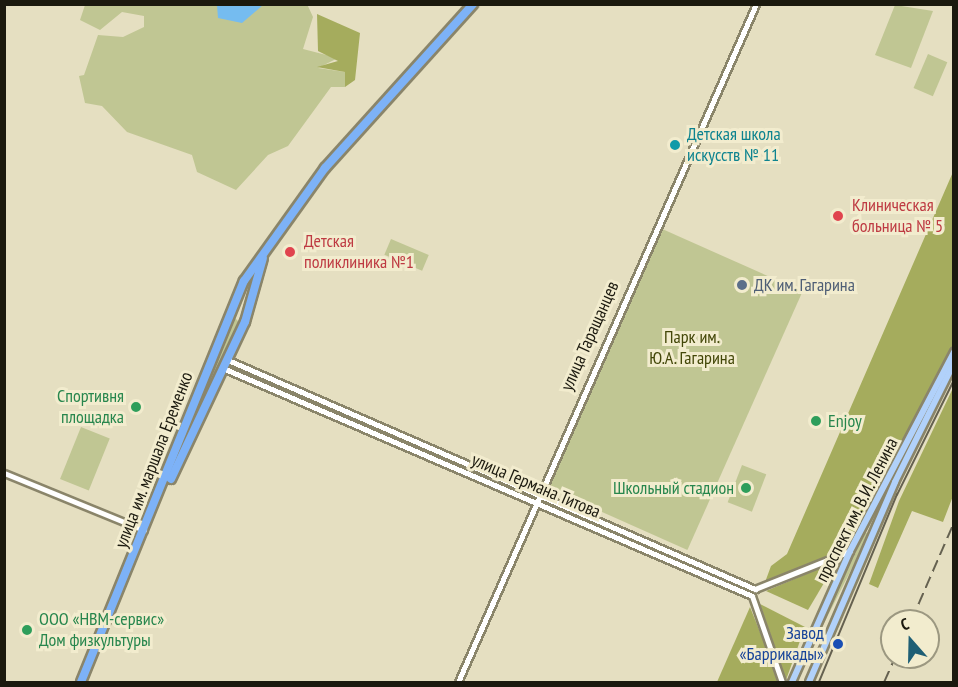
<!DOCTYPE html>
<html>
<head>
<meta charset="utf-8">
<style>
  body { margin:0 }
  #map { position:relative; width:958px; height:687px; overflow:hidden; background:#e5dfc1; font-family:"PT Sans Narrow",sans-serif }
  div>[style] { position:absolute }
  .green>* { inset:0; background:#c0c693; transform-origin:0 0 }
  .forest>* { inset:0; background:#a5ac5d }
  .water>* { inset:0; background:#75bcf0 }
  .roads { filter:drop-shadow(2px 0 #8a856a) drop-shadow(-2px 0 #8a856a) drop-shadow(0 2px #8a856a) drop-shadow(0 -2px #8a856a) }
  .minor>* { height:5px; margin:-2.5px; padding:0 2.5px; transform-origin:2.5px; border-radius:2.5px; background:#fff }
  .major>* { height:6px; margin:-3px; padding:0 3px; transform-origin:3px; border-radius:3px; background:#b1d1fa }
  .highway>* { height:8px; margin:-4px; padding:0 4px; transform-origin:4px; border-radius:4px; background:#7db2f7 }
  .tram>* { height:1.5px; margin:-0.75px; padding:0 0.75px; transform-origin:0.75px; border-radius:0.75px; background:#656150 }
  .rail>* { height:1.5px; margin-top:-0.75px; transform-origin:0; background:repeating-linear-gradient(90deg,#656150 0 12px,transparent 0 18px) }
  .dots>* { width:16px; height:16px; translate:-50% -50%; box-sizing:border-box; border:3px solid #f2ecce; border-radius:50% }
  span { translate:-50% -50%; white-space:nowrap; text-align:center; line-height:1.15; -webkit-text-stroke:6px #f2ecce; paint-order:stroke }
  .culture-label { font-size:18px; color:#0d838f }
  .left { translate:0 -50%; text-align:left }
  .health-label { font-size:18px; color:#be3a42 }
  .service-label { font-size:18px; color:#4e5e75 }
  .street-label { font-size:18px; color:#1b190e }
  .park-label { font-size:18px; color:#434708 }
  .leisure-label { font-size:18px; color:#27864d }
  .right { translate:-100% -50%; text-align:right }
  .transit-label { font-size:18px; color:#164399 }
  .frame { position:absolute; inset:0; border:6px solid #1b190e; pointer-events:none }
  .north { position:absolute; left:880px; top:609px; width:60px; height:60px; box-sizing:border-box; background:#f2ecce; border:2px solid #9c9881; border-radius:50%; rotate:340deg; font-size:16px; font-weight:700; line-height:24px; text-align:center; color:#1b190e }
  .north::after { content:''; display:block; margin:auto; width:21px; height:27px; background:#1f5f75; clip-path:polygon(50% 0,100% 100%,50% 72%,0 100%) }
</style>
</head>
<body>
<div id="map">
  <div class="green">
    <i style="clip-path:polygon(307px 4px,313px 17px,303px 49px,338px 58px,318px 68px,345px 72px,345px 87px,331px 87px,288px 146px,268px 155px,236px 190px,197px 172px,192px 155px,127px 132px,102px 106px,85px 103px,79px 76px,84px 75px,98px 35px,123px 37px,144px 27px,144px 16px,122px 12px,100px 30px,80px 20px,85px 5px)"></i>
    <i style="clip-path:polygon(895px 5px,933px 11px,911px 68px,875px 55px)"></i>
    <i style="left:928px;top:54px;width:21px;height:37px;rotate:23deg"></i>
    <i style="left:660px;top:228px;width:156px;height:283px;rotate:24deg"></i>
    <i style="left:391px;top:239px;width:41px;height:17px;rotate:23deg"></i>
    <i style="clip-path:polygon(233px 316px,240px 323px,207px 401px,201px 404px)"></i>
    <i style="left:231px;top:364px;width:209px;height:4px;rotate:23deg"></i>
    <i style="left:81px;top:427px;width:31px;height:56px;rotate:22deg"></i>
    <i style="clip-path:polygon(428px 450px,530px 494px,426px 453px)"></i>
    <i style="left:742px;top:465px;width:26px;height:40px;rotate:21deg"></i>
    <i style="clip-path:polygon(546px 501px,746px 588px,544px 504px)"></i>
    <i style="left:863px;top:531px;width:7px;height:165px;rotate:27deg"></i>
  </div>
  <div class="forest">
    <i style="clip-path:polygon(317px 14px,360px 33px,355px 80px,345px 87px,345px 72px,317px 67px,338px 61px,318px 51px)"></i>
    <i style="clip-path:polygon(953px 172px,953px 346px,888px 480px,853px 538px,839px 553px,764px 585px,771px 566px,787px 554px)"></i>
    <i style="clip-path:polygon(953px 388px,953px 496px,943px 522px,912px 511px,878px 588px,869px 584px,899px 501px)"></i>
    <i style="clip-path:polygon(837px 561px,808px 610px,766px 591px)"></i>
    <i style="clip-path:polygon(760px 604px,805px 627px,786px 680px)"></i>
    <i style="clip-path:polygon(750px 607px,780px 682px,717px 682px)"></i>
  </div>
  <div class="water">
    <i style="clip-path:polygon(217px 5px,217px 4px,263px 5px,242px 23px,218px 18px)"></i>
  </div>
  <div class="roads">
    <div class="minor">
      <i style="left:228px;top:360px;width:575px;rotate:23.49deg"></i>
      <i style="left:755px;top:589px;width:102px;rotate:-21.8deg"></i>
      <i style="left:225px;top:369px;width:574px;rotate:23.3deg"></i>
      <i style="left:752px;top:596px;width:91px;rotate:70.8deg"></i>
      <i style="left:4px;top:473px;width:151px;rotate:22.2deg"></i>
      <i style="left:458px;top:682px;width:741px;rotate:-66.27deg"></i>
    </div>
    <div class="major">
      <i style="left:792px;top:682px;width:143px;rotate:-66.1deg"></i>
      <i style="left:850px;top:551px;width:225px;rotate:-62.4deg"></i>
      <i style="left:809px;top:682px;width:218px;rotate:-66.7deg"></i>
      <i style="left:895px;top:482px;width:133px;rotate:-63.6deg"></i>
    </div>
    <div class="highway">
      <i style="left:171px;top:479px;width:174px;rotate:-64.8deg"></i>
      <i style="left:245px;top:322px;width:66px;rotate:-74.3deg"></i>
      <i style="left:81px;top:682px;width:433px;rotate:-67.9deg"></i>
      <i style="left:244px;top:281px;width:139px;rotate:-54.4deg"></i>
      <i style="left:325px;top:168px;width:221px;rotate:-47.9deg"></i>
    </div>
  </div>
  <div class="tram">
    <i style="left:819px;top:682px;width:203px;rotate:-67.4deg"></i>
    <i style="left:897px;top:495px;width:128px;rotate:-63.6deg"></i>
  </div>
  <div class="rail">
    <i style="left:911px;top:621px;width:108px;rotate:-66.5deg"></i>
    <i style="left:884px;top:682px;width:27px;rotate:-66deg"></i>
  </div>
  <div class="dots">
    <i style="left:675px;top:145px;background:#0f9aa8"></i>
    <i style="left:838px;top:216px;background:#e0444e"></i>
    <i style="left:290px;top:252px;background:#e0444e"></i>
    <i style="left:742px;top:285px;background:#5c6f8a"></i>
    <i style="left:136px;top:407px;background:#2e9e5b"></i>
    <i style="left:816px;top:421px;background:#2e9e5b"></i>
    <i style="left:746px;top:488px;background:#2e9e5b"></i>
    <i style="left:27px;top:630px;background:#2e9e5b"></i>
    <i style="left:838px;top:644px;background:#1a4fb4"></i>
  </div>
  <div class="culture-label">
    <span class="left" style="left:687px;top:145px">Детская школа<br>искусств № 11</span>
  </div>
  <div class="health-label">
    <span class="left" style="left:852px;top:216px">Клиническая<br>больница № 5</span>
    <span class="left" style="left:304px;top:252px">Детская<br>поликлиника №1</span>
  </div>
  <div class="service-label">
    <span class="left" style="left:754px;top:285px">ДК им. Гагарина</span>
  </div>
  <div class="street-label">
    <span style="left:590px;top:336px;rotate:-66deg">улица Таращанцев</span>
    <span style="left:154px;top:460px;rotate:-69deg">улица им. маршала Еременко</span>
    <span style="left:536px;top:486px;rotate:23deg">улица Германа Титова</span>
    <span style="left:857px;top:510px;rotate:-63deg">проспект им. В.И. Ленина</span>
  </div>
  <div class="park-label">
    <span style="left:692px;top:348px">Парк им.<br>Ю.А. Гагарина</span>
  </div>
  <div class="leisure-label">
    <span class="right" style="left:124px;top:407px">Спортивня<br>площадка</span>
    <span class="left" style="left:828px;top:421px">Enjoy</span>
    <span class="right" style="left:734px;top:488px">Школьный стадион</span>
    <span class="left" style="left:39px;top:630px">ООО «НВМ-сервис»<br>Дом физкультуры</span>
  </div>
  <div class="transit-label">
    <span class="right" style="left:824px;top:644px">Завод<br>«Баррикады»</span>
  </div>
  <div class="frame"></div>
  <div class="north">С</div>
</div>
</body>
</html>
